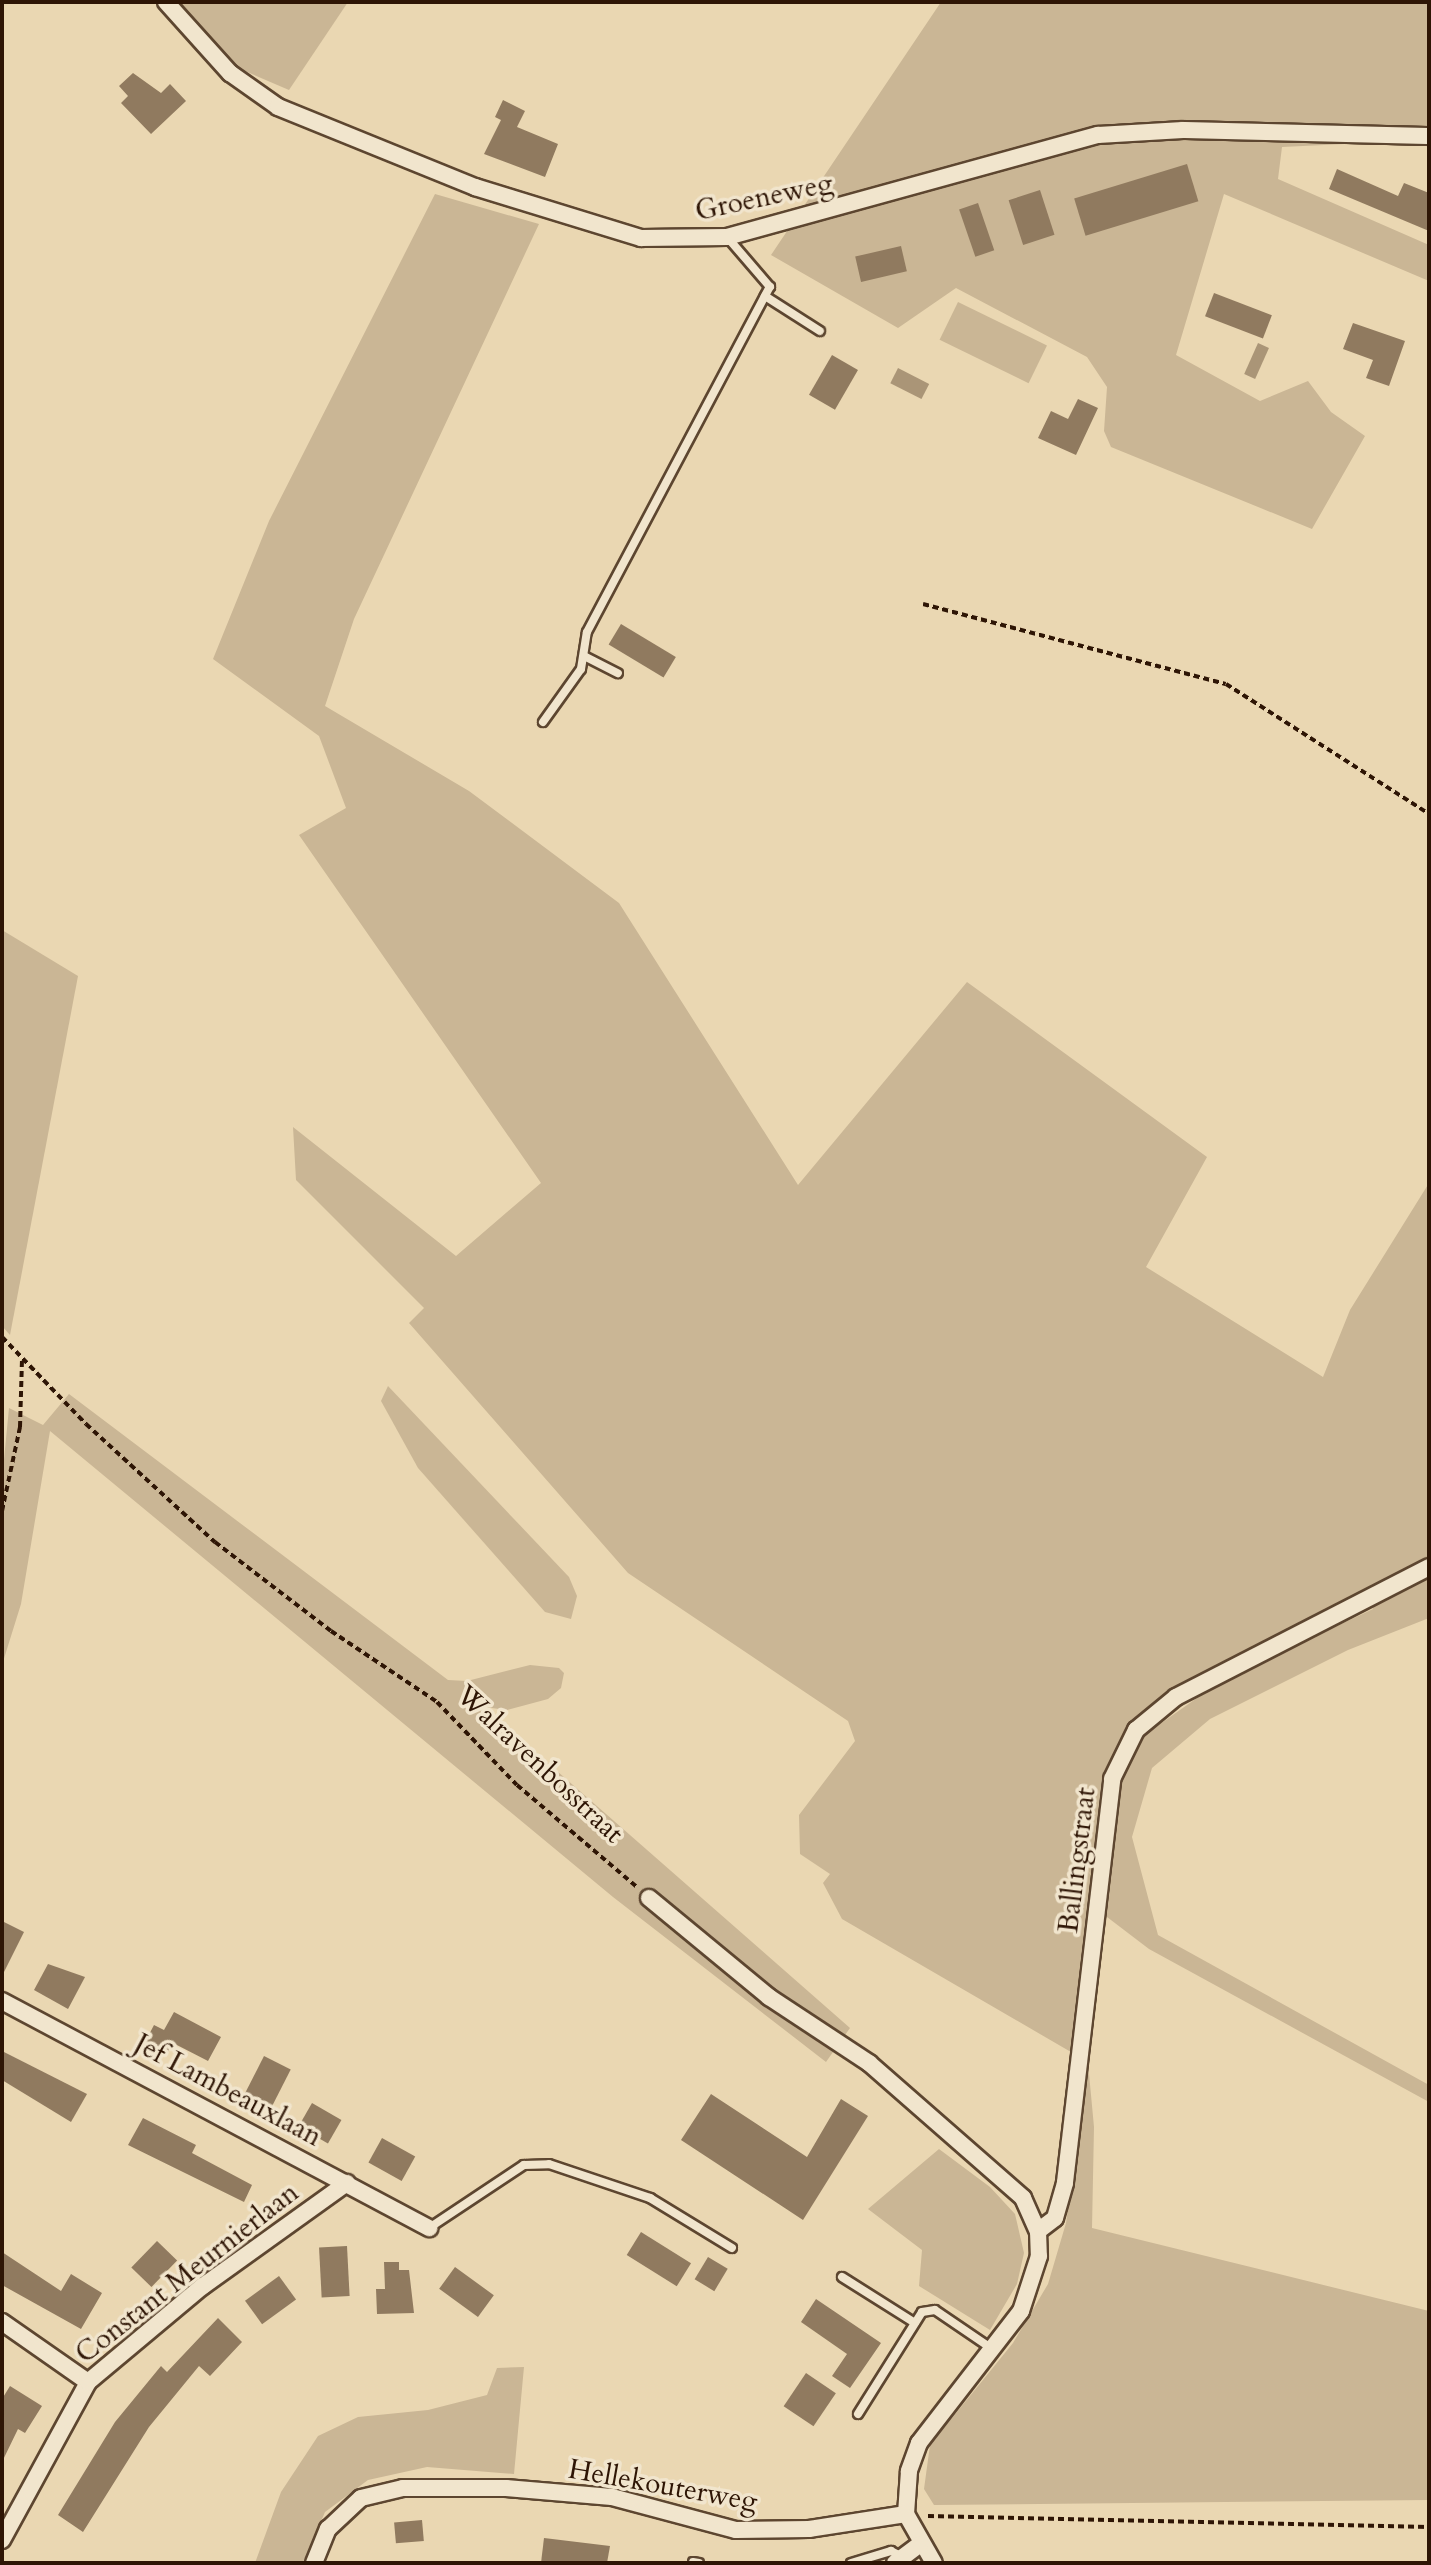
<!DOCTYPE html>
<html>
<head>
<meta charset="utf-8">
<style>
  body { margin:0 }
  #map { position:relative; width:1431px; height:2565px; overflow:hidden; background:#ead7b2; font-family:Cardo,serif }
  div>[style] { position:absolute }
  .green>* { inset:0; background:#cab695; transform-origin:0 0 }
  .water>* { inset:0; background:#aa9577; transform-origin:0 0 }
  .building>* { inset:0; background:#907a5f; transform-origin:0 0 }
  .path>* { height:4px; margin-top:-2px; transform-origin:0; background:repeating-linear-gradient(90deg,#2e1505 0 6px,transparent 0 10px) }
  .roads { filter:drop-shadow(2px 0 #5d4630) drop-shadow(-2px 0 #5d4630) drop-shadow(0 2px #5d4630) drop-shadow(0 -2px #5d4630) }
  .service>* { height:8px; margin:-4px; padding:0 4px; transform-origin:4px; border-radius:4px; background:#f1e5cd }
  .minor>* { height:16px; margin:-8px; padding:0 8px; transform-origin:8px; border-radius:8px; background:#f1e5cd }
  span { translate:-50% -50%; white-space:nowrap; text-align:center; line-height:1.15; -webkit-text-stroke:7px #f1e5cd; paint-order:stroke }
  .street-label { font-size:28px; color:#2e1505 }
  .frame { position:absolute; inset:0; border:4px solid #2e1505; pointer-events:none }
</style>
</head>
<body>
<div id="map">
  <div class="green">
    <i style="clip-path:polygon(173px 2px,348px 2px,289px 90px,224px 62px)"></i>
    <i style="clip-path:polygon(941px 2px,1429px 2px,1429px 140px,1282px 147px,1278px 179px,1429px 245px,1429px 281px,1224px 194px,1176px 355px,1260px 401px,1308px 381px,1331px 412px,1365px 436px,1312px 529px,1111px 447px,1104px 431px,1107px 387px,1087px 357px,956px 288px,898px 328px,771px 255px)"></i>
    <i style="clip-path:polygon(evenodd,435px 194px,539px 224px,354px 619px,325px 706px,469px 791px,619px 903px,798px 1185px,967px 982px,1207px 1157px,1146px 1267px,1323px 1377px,1350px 1310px,1429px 1183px,1429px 1618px,1348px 1650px,1210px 1719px,1152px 1768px,1132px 1837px,1158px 1935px,1429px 2085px,1429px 2102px,1149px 1949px,1107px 1917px,1083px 2059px,842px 1919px,823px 1883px,830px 1874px,800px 1854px,799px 1815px,855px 1741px,848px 1721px,628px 1573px,409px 1323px,424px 1308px,296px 1180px,293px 1127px,456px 1256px,541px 1183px,299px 835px,346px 808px,319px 736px,213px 659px,269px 521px,435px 194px,1367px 1595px,1373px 1609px,1224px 1679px,1143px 1736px,1119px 1773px,1103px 1892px,1088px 1871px,1100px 1884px,1104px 1781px,1117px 1749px,1144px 1713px,1166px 1695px,1367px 1595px)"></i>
    <i style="left:958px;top:302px;width:99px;height:42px;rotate:26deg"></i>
    <i style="clip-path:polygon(2px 930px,78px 976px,10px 1335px,2px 1326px)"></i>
    <i style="clip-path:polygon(388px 1386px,569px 1577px,577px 1596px,571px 1619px,545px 1612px,418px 1468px,381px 1401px)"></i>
    <i style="clip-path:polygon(69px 1394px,448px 1680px,467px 1681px,530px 1665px,559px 1668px,564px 1673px,561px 1688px,548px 1699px,507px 1710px,484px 1707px,850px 2028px,826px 2062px,613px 1897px,50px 1431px,21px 1604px,2px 1665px,2px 1480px,9px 1408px,43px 1425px)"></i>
    <i style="clip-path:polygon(1088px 2063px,1094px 2127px,1092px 2228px,1429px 2311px,1429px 2500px,934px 2505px,924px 2489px,930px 2445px,1013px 2343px,1048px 2284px,1066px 2223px)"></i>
    <i style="clip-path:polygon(939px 2149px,990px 2187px,1015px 2214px,1024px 2253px,1017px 2284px,990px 2330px,919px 2286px,922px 2250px,868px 2209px)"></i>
    <i style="clip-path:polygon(524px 2367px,514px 2474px,427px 2467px,368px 2480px,325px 2512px,303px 2563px,255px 2563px,281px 2492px,318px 2436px,358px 2417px,428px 2410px,487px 2395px,497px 2368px)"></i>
  </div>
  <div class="water">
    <i style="left:1258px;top:343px;width:12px;height:34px;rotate:24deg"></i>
    <i style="left:898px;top:368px;width:35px;height:17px;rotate:27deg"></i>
  </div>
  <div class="building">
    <i style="clip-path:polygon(133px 73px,161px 93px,170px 84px,186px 101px,151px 134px,121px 103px,128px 96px,119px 86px)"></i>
    <i style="clip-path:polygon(503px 100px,525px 111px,517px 127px,558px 144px,545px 177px,484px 154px,501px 120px,495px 117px)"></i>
    <i style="left:1187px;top:164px;width:39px;height:118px;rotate:73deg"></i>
    <i style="clip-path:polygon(1337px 169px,1398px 196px,1404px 183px,1429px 193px,1429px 231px,1329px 189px)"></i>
    <i style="left:1040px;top:190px;width:47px;height:33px;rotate:72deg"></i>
    <i style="left:978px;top:203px;width:50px;height:20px;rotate:71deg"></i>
    <i style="left:901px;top:246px;width:26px;height:47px;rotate:77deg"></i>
    <i style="left:1214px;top:293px;width:62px;height:25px;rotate:21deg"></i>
    <i style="clip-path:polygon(1353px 323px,1405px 341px,1389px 386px,1366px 378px,1373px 360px,1343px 349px)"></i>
    <i style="left:832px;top:355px;width:30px;height:46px;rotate:30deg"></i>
    <i style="clip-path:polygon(1078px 399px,1098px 408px,1076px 455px,1038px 438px,1051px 411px,1068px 419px)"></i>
    <i style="left:621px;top:624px;width:64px;height:24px;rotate:31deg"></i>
    <i style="clip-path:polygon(2px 1921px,24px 1932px,2px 1976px)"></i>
    <i style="clip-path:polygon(48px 1964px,85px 1977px,68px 2009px,34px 1990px)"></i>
    <i style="clip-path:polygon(174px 2012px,221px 2037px,208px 2061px,173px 2043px,166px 2055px,144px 2044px,154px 2025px,164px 2030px)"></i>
    <i style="clip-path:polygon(2px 2051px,87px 2094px,71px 2122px,2px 2080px)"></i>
    <i style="left:264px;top:2056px;width:30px;height:46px;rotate:27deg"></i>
    <i style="clip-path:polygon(711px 2094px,807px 2157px,841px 2099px,868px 2116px,803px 2220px,681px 2140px)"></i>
    <i style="left:312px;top:2103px;width:34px;height:27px;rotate:30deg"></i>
    <i style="clip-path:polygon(143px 2118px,196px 2145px,192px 2153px,252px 2185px,244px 2202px,128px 2145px)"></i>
    <i style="left:382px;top:2138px;width:38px;height:28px;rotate:29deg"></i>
    <i style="left:641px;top:2232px;width:59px;height:27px;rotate:32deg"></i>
    <i style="left:157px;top:2241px;width:28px;height:37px;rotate:44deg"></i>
    <i style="left:347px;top:2246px;width:50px;height:28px;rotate:87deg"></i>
    <i style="clip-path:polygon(2px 2252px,61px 2291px,71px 2274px,102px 2293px,81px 2329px,2px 2285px)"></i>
    <i style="left:708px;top:2257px;width:23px;height:26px;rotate:31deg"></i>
    <i style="clip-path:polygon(384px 2262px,399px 2262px,399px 2270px,409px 2270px,414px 2313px,377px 2314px,376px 2289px,385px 2289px)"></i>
    <i style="left:455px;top:2267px;width:48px;height:27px;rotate:36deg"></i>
    <i style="left:279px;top:2276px;width:29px;height:42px;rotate:54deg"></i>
    <i style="clip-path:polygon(816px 2299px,881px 2343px,850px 2388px,832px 2376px,847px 2354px,801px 2322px)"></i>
    <i style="clip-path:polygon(218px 2318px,242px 2342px,210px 2376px,199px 2366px,149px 2427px,83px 2532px,58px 2515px,115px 2422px,161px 2366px,167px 2372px)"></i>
    <i style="left:806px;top:2373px;width:36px;height:40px;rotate:34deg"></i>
    <i style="clip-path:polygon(10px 2386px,42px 2406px,25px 2433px,18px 2429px,2px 2462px,2px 2399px)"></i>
    <i style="left:422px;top:2520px;width:21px;height:28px;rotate:85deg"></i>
    <i style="clip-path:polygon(544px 2538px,610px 2546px,607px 2563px,541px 2563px)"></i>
  </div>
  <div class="path">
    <i style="left:923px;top:604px;width:313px;rotate:14.8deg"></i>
    <i style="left:1226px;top:684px;width:241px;rotate:32.6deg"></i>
    <i style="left:2px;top:1337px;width:121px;rotate:46deg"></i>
    <i style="left:86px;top:1424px;width:175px;rotate:42.5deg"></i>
    <i style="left:215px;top:1542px;width:146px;rotate:37.5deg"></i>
    <i style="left:331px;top:1631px;width:128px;rotate:33.8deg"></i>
    <i style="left:437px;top:1702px;width:115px;rotate:46.1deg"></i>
    <i style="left:517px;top:1785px;width:159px;rotate:40.4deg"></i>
    <i style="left:2px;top:1511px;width:86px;rotate:-77.9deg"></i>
    <i style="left:20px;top:1427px;width:67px;rotate:-88.3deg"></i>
    <i style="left:928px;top:2516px;width:501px;rotate:1.26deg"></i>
  </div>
  <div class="roads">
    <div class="service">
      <i style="left:765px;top:296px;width:65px;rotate:32.5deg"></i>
      <i style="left:584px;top:656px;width:38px;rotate:27deg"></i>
      <i style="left:543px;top:722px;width:65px;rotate:-54.4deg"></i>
      <i style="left:581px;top:669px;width:37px;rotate:-81deg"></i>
      <i style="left:587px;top:632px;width:391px;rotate:-62.1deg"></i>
      <i style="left:770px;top:287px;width:66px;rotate:-130.7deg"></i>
      <i style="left:429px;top:2228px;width:114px;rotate:-33.6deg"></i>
      <i style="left:524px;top:2165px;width:25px;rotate:-2deg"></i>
      <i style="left:549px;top:2164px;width:107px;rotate:18.6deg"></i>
      <i style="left:650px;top:2198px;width:96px;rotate:31.4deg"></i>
      <i style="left:842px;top:2277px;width:86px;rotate:32.2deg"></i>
      <i style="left:858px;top:2414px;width:120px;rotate:-57.9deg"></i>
      <i style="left:922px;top:2312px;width:13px;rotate:-9deg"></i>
      <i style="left:935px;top:2310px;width:68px;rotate:34.2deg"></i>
      <i style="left:693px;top:2562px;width:6px;rotate:9deg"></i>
      <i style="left:851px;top:2563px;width:42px;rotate:-16.7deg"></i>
      <i style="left:891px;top:2551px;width:11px;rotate:27deg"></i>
    </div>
    <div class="minor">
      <i style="left:166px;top:2px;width:96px;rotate:48deg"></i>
      <i style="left:230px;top:73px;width:59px;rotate:35.3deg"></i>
      <i style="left:278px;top:107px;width:213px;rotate:22.1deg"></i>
      <i style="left:475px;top:187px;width:174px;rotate:17.1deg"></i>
      <i style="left:641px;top:238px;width:86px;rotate:-0.7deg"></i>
      <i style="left:727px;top:237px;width:385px;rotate:-15.4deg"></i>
      <i style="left:1098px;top:135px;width:85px;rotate:-3.4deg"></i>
      <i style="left:1183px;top:130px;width:246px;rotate:1.4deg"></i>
      <i style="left:649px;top:1898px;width:156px;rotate:39.5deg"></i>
      <i style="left:769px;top:1997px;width:120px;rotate:33.4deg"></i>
      <i style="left:869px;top:2063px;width:205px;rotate:41.2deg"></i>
      <i style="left:1023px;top:2198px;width:36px;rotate:66deg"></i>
      <i style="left:1038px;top:2231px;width:25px;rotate:88deg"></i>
      <i style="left:1039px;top:2256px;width:58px;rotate:108.1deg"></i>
      <i style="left:1021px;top:2311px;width:167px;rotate:127.7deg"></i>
      <i style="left:919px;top:2443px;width:30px;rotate:110deg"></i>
      <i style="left:909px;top:2471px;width:43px;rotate:94deg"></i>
      <i style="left:2px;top:2001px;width:484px;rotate:28deg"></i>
      <i style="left:1038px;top:2231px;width:21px;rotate:-37deg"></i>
      <i style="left:1055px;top:2218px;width:37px;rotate:-74deg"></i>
      <i style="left:1065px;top:2182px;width:406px;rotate:-83.3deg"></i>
      <i style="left:1112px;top:1779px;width:55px;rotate:-63.9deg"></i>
      <i style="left:1136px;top:1730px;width:52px;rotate:-39.5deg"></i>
      <i style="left:1176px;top:1697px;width:284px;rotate:-27.2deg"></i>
      <i style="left:2px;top:2322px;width:105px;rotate:34.9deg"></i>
      <i style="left:906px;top:2514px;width:56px;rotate:60.3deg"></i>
      <i style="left:2px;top:2540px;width:180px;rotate:-61.4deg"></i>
      <i style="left:88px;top:2382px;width:150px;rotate:-39.9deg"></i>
      <i style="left:203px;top:2286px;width:177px;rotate:-35.6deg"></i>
      <i style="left:314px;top:2563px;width:37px;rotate:-68deg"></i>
      <i style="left:328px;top:2529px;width:45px;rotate:-43.2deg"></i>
      <i style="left:361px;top:2498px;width:43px;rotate:-13.4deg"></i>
      <i style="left:403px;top:2488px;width:103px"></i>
      <i style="left:506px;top:2488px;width:106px;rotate:4.9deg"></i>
      <i style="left:612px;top:2497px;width:128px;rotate:14.9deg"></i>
      <i style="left:736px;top:2530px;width:73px;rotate:-0.8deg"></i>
      <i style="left:809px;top:2529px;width:98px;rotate:-8.8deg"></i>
      <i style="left:895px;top:2563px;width:31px;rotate:-37deg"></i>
    </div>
  </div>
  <div class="street-label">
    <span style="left:764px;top:197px;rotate:-12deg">Groeneweg</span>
    <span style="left:540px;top:1764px;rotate:43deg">Walravenbosstraat</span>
    <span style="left:1077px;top:1860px;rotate:-83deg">Ballingstraat</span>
    <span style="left:228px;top:2090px;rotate:28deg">Jef Lambeauxlaan</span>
    <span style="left:187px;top:2273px;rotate:-38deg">Constant Meurnierlaan</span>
    <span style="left:663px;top:2485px;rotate:10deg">Hellekouterweg</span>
  </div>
  <div class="frame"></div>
</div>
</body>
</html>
